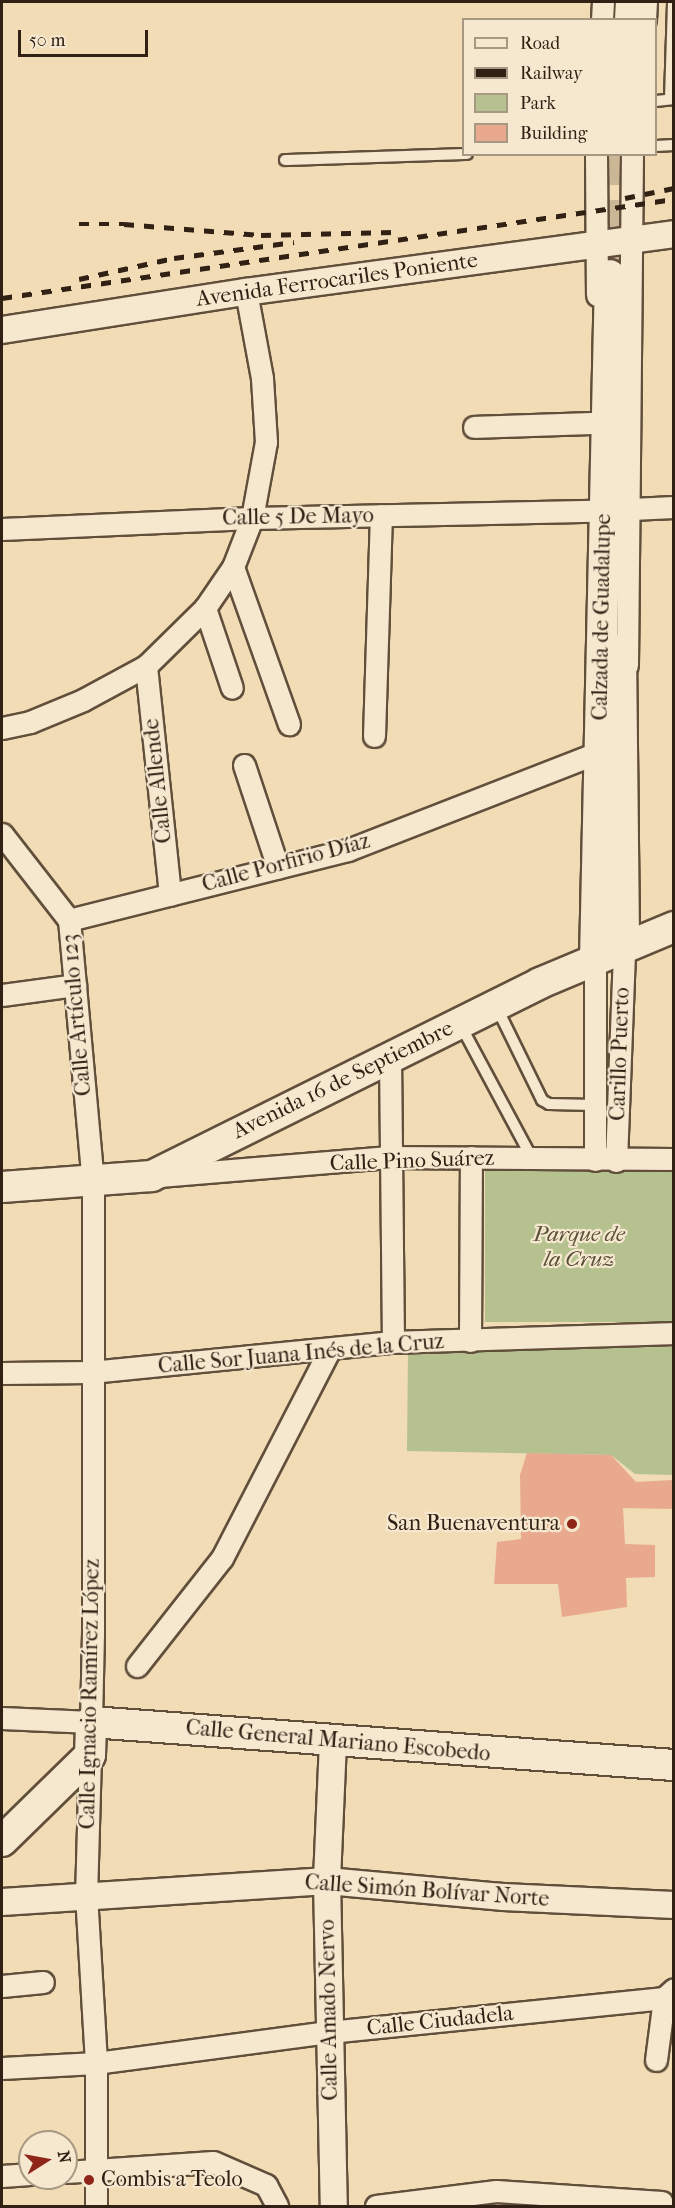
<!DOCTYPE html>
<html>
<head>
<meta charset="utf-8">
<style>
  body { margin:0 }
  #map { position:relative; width:675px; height:2208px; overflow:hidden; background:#f1dcb5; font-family:"IM FELL French Canon",serif }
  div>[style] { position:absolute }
  .green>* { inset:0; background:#b6c190; transform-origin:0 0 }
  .building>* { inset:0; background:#e8a98f }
  .secondary-tunnel>* { height:30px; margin-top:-15px; transform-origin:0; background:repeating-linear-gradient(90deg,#cbb695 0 30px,transparent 0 45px) }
  .roads { filter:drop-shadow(2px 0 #614f3c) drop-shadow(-2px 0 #614f3c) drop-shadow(0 2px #614f3c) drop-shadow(0 -2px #614f3c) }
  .service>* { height:10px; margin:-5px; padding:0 5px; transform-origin:5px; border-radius:5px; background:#f6e8cf }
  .minor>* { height:21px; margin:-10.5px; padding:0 10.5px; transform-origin:10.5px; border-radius:10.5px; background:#f6e8cf }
  .tertiary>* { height:26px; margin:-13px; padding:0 13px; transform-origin:13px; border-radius:13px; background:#f6e8cf }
  .secondary>* { height:30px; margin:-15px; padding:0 15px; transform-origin:15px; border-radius:15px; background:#f6e8cf }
  .rail>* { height:4.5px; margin-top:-2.25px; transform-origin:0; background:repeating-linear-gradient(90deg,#312014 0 10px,transparent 0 20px) }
  .dots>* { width:16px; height:16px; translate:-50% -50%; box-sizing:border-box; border:3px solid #f6e8cf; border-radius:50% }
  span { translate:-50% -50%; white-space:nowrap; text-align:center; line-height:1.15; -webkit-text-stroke:4.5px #f6e8cf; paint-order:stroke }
  .street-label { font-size:22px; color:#312014 }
  .park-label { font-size:22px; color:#595039; font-style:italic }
  .poi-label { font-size:22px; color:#312014 }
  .right { translate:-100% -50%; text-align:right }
  .left { translate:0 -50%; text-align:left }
  .frame { position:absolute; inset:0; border:3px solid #312014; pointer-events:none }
  .legend { position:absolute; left:462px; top:18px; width:195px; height:138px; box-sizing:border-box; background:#f6e8cf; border:2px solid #a79884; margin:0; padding:8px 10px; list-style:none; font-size:18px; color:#312014 }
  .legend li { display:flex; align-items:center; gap:12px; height:30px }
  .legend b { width:30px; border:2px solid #a79884 }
  .north { position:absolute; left:18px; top:2130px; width:60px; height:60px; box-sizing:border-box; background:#f6e8cf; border:2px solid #a79884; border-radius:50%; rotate:79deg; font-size:16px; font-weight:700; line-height:24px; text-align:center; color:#312014 }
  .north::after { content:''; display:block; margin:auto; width:21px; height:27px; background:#8f2418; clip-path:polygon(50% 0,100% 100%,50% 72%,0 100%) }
  .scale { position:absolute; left:18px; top:30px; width:130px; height:27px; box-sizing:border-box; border:3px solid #312014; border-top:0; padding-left:8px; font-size:18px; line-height:21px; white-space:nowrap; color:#312014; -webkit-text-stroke:4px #f6e8cf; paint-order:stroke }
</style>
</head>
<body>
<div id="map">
  <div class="green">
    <i style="left:673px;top:1167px;width:155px;height:188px;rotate:90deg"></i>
    <i style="clip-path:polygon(673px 1347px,673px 1475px,635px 1474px,611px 1455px,407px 1451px,408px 1349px)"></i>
  </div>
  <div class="building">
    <i style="clip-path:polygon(527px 1453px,611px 1455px,636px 1482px,673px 1480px,674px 1509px,623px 1508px,625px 1544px,655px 1545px,655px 1577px,626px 1578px,627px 1607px,562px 1617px,558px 1584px,494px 1584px,497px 1542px,521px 1539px,520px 1475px)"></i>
  </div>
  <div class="secondary-tunnel">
    <i style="left:610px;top:275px;width:121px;rotate:-88.6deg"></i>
  </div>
  <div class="roads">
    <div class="service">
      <i style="left:670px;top:99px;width:97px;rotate:-88.2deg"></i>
      <i style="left:656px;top:101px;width:18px;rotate:-6deg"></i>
      <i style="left:656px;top:146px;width:18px;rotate:-3deg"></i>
      <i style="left:285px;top:160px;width:182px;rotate:-1.9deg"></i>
      <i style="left:496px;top:1006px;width:105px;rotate:63.9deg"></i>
      <i style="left:542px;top:1100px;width:8px;rotate:30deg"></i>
      <i style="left:549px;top:1104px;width:46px;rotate:1.2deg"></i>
      <i style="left:460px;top:1024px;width:152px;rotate:61.8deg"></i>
    </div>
    <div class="minor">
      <i style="left:602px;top:20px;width:18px;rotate:-87deg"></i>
      <i style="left:645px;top:20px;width:18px;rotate:-87deg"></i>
      <i style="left:596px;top:154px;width:141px;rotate:89.6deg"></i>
      <i style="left:474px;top:427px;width:122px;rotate:-1.9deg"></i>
      <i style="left:631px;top:509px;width:43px;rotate:-2.7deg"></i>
      <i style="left:2px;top:529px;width:250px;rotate:-2.5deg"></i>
      <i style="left:252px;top:518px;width:342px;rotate:-1.2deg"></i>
      <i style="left:233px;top:567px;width:167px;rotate:70.4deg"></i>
      <i style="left:205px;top:608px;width:84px;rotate:71.4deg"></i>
      <i style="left:627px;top:665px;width:511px;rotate:-89.44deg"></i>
      <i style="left:146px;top:666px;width:230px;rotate:84deg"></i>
      <i style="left:2px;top:728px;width:29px;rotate:-12deg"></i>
      <i style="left:30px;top:722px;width:57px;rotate:-22.5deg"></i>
      <i style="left:83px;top:700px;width:72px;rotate:-28.4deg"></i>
      <i style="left:146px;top:666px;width:83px;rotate:-44.5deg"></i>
      <i style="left:205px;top:608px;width:50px;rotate:-55.7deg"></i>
      <i style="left:233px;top:567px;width:53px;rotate:-68.8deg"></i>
      <i style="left:252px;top:518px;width:77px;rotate:-79.6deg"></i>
      <i style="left:266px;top:442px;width:64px;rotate:-93.6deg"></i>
      <i style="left:262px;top:378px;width:87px;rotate:-100.5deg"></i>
      <i style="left:374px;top:736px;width:221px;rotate:-88.2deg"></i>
      <i style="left:244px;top:765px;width:108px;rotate:71.7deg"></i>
      <i style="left:2px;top:834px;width:109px;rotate:52.1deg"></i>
      <i style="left:69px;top:920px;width:263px;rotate:84.8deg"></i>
      <i style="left:93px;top:1182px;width:451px;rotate:90deg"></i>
      <i style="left:93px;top:1633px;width:89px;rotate:91.3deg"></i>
      <i style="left:91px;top:1722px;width:89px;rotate:-177.4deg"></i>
      <i style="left:69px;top:920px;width:288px;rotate:-14.1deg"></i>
      <i style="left:348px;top:850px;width:269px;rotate:-21.3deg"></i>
      <i style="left:595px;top:959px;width:201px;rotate:90deg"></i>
      <i style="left:2px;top:995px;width:74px;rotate:-7.8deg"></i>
      <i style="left:390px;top:1056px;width:286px;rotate:89.4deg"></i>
      <i style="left:616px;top:1161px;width:213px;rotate:-87.8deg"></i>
      <i style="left:159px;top:1176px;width:231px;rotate:-4.7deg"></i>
      <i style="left:389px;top:1157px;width:285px;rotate:0.4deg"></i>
      <i style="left:470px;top:1341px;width:184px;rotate:-89.7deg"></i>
      <i style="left:2px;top:1373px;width:89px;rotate:-0.6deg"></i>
      <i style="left:91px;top:1372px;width:303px;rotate:-5.7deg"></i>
      <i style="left:393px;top:1342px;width:281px;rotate:-1.8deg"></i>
      <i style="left:137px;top:1666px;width:137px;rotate:-51.8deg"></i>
      <i style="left:222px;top:1558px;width:235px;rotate:-62.7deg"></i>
      <i style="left:90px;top:1755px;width:139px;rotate:91.6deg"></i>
      <i style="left:86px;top:1894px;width:169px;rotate:86.6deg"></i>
      <i style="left:96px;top:2063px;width:143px;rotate:90deg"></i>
      <i style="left:2px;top:1986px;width:41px;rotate:-5.6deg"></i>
      <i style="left:656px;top:2060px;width:63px;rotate:-82.6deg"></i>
      <i style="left:2px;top:2068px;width:94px;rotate:-3deg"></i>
      <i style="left:96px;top:2063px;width:235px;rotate:-7.6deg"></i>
      <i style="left:329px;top:2032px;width:337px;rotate:-5.8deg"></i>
      <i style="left:664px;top:1998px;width:13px;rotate:-42deg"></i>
      <i style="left:66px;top:2172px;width:147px;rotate:-3.9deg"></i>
      <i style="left:213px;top:2162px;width:58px;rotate:23.5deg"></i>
      <i style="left:266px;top:2185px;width:24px;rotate:62deg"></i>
      <i style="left:2px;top:2176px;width:28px;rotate:-4deg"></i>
      <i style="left:376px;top:2206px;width:121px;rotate:-7.1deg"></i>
      <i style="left:496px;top:2191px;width:166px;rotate:3.8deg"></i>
    </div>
    <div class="tertiary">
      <i style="left:2px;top:330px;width:247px;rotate:-8.9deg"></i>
      <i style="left:246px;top:292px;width:432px;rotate:-7.7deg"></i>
      <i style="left:333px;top:1742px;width:139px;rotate:92.5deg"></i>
      <i style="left:327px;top:1881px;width:325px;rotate:88.8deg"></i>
      <i style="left:2px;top:1902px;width:326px;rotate:-3.7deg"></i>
      <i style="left:327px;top:1881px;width:177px;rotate:5.2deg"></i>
      <i style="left:503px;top:1897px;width:171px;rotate:2.7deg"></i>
    </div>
    <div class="secondary">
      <i style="left:630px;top:20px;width:18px;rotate:-87deg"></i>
      <i style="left:621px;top:650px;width:298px;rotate:89.4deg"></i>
      <i style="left:595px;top:959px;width:684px;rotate:-88.74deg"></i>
      <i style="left:2px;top:1187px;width:150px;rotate:-4.2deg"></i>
      <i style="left:152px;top:1176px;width:433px;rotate:-26.4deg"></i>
      <i style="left:540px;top:983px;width:145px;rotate:-22.7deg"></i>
      <i style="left:2px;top:1841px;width:123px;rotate:-44.3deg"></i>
      <i style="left:90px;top:1755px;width:33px;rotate:-88deg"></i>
      <i style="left:91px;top:1722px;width:585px;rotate:4.22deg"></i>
    </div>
  </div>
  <div class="rail">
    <i style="left:625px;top:198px;width:50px;rotate:-11.5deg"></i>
    <i style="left:79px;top:224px;width:45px"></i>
    <i style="left:124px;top:224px;width:137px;rotate:4.6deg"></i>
    <i style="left:261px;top:235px;width:132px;rotate:-1.3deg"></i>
    <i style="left:79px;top:279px;width:97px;rotate:-12.5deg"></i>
    <i style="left:174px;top:258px;width:121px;rotate:-7.6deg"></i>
    <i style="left:2px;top:298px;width:679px;rotate:-8.38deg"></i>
  </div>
  <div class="dots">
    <i style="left:572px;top:1524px;background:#8f2418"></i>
    <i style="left:89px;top:2180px;background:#8f2418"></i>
  </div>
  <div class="street-label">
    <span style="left:337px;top:280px;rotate:-8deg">Avenida Ferrocariles Poniente</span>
    <span style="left:298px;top:517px;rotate:-1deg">Calle 5 De Mayo</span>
    <span style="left:602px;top:617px;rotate:-89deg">Calzada de Guadalupe</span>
    <span style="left:158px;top:781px;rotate:-96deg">Calle Allende</span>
    <span style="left:286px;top:863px;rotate:-15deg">Calle Porfirio Díaz</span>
    <span style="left:77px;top:1015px;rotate:-95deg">Calle Artículo 123</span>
    <span style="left:620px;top:1054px;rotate:-88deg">Carillo Puerto</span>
    <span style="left:343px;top:1080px;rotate:-26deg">Avenida 16 de Septiembre</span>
    <span style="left:412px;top:1161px;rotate:-2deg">Calle Pino Suárez</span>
    <span style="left:301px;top:1354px;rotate:-5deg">Calle Sor Juana Inés de la Cruz</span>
    <span style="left:90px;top:1694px;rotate:-89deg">Calle Ignacio Ramírez López</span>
    <span style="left:338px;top:1741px;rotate:5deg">Calle General Mariano Escobedo</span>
    <span style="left:427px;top:1891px;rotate:4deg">Calle Simón Bolívar Norte</span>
    <span style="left:329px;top:2010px;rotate:-91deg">Calle Amado Nervo</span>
    <span style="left:440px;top:2021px;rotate:-6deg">Calle Ciudadela</span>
  </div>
  <div class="park-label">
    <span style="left:579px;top:1247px">Parque de<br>la Cruz</span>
  </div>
  <div class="poi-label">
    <span class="right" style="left:560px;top:1524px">San Buenaventura</span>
    <span class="left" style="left:101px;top:2180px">Combis a Teolo</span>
  </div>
  <div class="frame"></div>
  <ul class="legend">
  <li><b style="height:8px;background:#f6e8cf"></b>Road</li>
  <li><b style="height:8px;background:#312014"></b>Railway</li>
  <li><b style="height:16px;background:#b6c190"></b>Park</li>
  <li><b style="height:16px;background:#e8a98f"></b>Building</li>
  </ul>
  <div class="north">N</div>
  <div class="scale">50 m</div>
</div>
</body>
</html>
